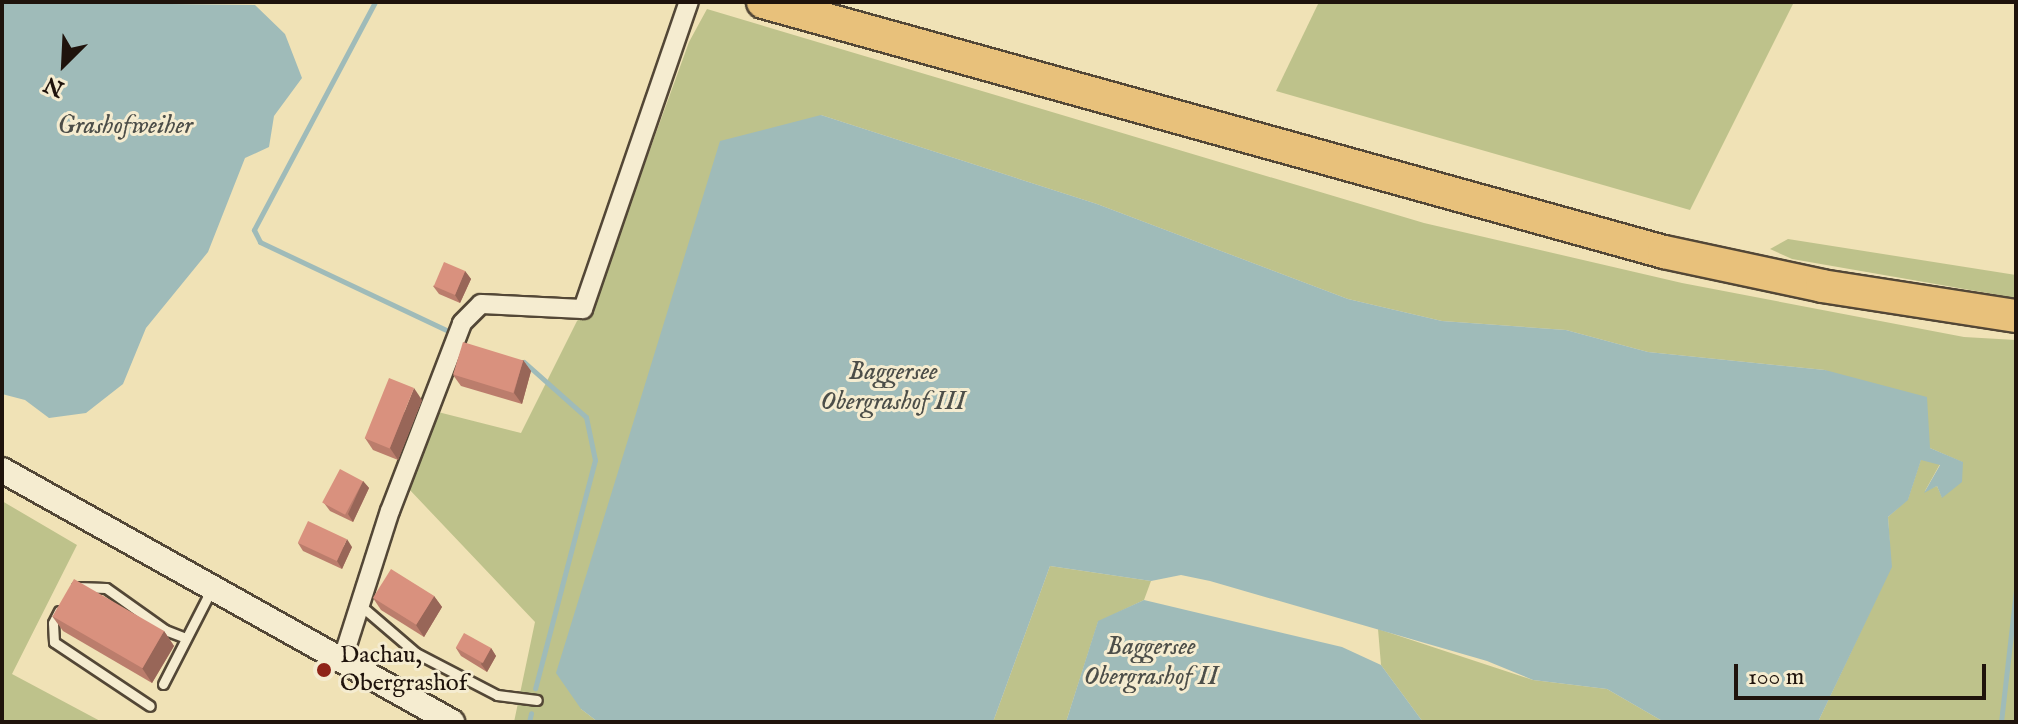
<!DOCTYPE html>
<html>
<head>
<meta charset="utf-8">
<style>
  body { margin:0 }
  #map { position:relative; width:2018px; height:724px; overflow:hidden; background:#f0e2b6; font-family:"IM FELL English",serif }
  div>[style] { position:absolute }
  .green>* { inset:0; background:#bec28b }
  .water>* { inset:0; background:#9fbbb9 }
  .stream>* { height:5px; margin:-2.5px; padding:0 2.5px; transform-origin:2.5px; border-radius:2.5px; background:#9fbbb9 }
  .roads { filter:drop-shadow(2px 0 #534736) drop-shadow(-2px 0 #534736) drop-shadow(0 2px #534736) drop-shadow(0 -2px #534736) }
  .lane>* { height:9px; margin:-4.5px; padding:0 4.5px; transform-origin:4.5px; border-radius:4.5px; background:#f5ecd0 }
  .street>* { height:18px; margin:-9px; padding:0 9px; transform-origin:9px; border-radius:9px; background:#f5ecd0 }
  .secondary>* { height:24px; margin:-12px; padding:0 12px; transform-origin:12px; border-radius:12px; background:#f5ecd0 }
  .highway>* { height:32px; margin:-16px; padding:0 16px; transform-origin:16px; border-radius:16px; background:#e8c17b }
  .wall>* { inset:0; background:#bb7d6c }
  .shaded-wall>* { inset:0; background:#986658 }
  .building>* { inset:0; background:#d9917e; transform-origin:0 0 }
  .dots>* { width:22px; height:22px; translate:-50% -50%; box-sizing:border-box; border:4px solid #f5ecd0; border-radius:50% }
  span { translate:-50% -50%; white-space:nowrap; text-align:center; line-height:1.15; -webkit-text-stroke:6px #f5ecd0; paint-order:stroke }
  .poi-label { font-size:24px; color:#1f130c }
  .left { translate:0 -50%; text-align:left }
  .water-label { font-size:26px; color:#4c4e49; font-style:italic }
  .frame { position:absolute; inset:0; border:4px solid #1f130c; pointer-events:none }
  .north { position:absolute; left:24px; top:24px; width:80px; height:80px; -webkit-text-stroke:6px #f5ecd0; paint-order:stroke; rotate:204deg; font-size:22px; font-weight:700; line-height:32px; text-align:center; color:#1f130c }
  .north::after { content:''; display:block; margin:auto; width:28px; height:36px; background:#1f130c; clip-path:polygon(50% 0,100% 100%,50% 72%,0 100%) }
  .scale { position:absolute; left:1734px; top:664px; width:252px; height:36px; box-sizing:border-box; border:4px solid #1f130c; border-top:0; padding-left:10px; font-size:24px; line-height:28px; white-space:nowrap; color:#1f130c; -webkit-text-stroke:6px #f5ecd0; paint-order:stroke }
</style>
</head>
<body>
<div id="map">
  <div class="green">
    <i style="clip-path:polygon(1319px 2px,1794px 2px,1690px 210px,1276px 91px)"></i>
    <i style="clip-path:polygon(707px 9px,1424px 223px,1682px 283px,1964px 337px,2016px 340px,2016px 722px,1818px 722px,1891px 567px,1888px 517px,1908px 499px,1921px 459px,1940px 464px,1925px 491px,1937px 486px,1942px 497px,1962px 462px,1930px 448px,1825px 370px,1648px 352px,1566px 330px,1442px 321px,1348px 299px,1097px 204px,821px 115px,581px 709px,598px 722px,514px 722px,535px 622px,408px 488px,438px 412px,521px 433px,577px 321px,594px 304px,689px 42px)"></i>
    <i style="clip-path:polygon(1788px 239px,2016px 275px,2016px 298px,1792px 259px,1770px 249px)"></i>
    <i style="clip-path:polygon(2px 501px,77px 545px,12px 674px,102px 722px,2px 722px)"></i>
    <i style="clip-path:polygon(1050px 566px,1151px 581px,1144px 600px,1098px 622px,1066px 722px,993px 722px)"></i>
    <i style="clip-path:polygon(1378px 629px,1533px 680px,1607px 689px,1664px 722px,1423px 722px,1381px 665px)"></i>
  </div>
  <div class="water">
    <i style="clip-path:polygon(2px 2px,255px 5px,285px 34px,302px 78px,274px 116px,269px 147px,245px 158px,208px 252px,146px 328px,123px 384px,86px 413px,49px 418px,25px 400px,2px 394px)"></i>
    <i style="clip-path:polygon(821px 115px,1097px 204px,1348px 299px,1442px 321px,1566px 330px,1648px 352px,1825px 370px,1927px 397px,1930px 448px,1963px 462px,1962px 482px,1942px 498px,1937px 486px,1924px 493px,1940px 465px,1921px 460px,1908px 500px,1888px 517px,1892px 567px,1818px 722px,1664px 722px,1607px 689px,1533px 680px,1487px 661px,1210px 581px,1181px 575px,1151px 581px,1050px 566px,993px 722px,598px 722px,581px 709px,556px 673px,720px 141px)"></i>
    <i style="clip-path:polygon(1144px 600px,1342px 647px,1381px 665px,1423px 722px,1066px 722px,1098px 621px)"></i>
  </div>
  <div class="stream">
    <i style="left:375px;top:2px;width:258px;rotate:118deg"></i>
    <i style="left:254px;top:230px;width:13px;rotate:63deg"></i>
    <i style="left:260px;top:242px;width:206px;rotate:25.3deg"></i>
    <i style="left:524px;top:362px;width:83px;rotate:41.6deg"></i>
    <i style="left:586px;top:417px;width:44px;rotate:78.2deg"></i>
    <i style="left:595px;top:460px;width:236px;rotate:104.7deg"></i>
    <i style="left:529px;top:722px;width:9px;rotate:-77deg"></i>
    <i style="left:2001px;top:722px;width:132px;rotate:-83.5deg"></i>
  </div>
  <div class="roads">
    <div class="lane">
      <i style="left:77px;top:587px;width:29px;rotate:2deg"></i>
      <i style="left:106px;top:588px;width:72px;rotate:35.4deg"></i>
      <i style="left:165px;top:630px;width:22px;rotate:21deg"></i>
      <i style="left:360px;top:605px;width:74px;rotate:40.6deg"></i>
      <i style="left:416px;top:653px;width:91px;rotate:27.4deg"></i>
      <i style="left:497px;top:695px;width:40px;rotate:7.1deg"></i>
      <i style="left:59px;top:611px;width:13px;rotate:117deg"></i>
      <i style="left:53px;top:623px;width:19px;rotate:87deg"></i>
      <i style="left:54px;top:642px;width:115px;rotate:33.7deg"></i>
      <i style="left:163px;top:684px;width:106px;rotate:-62.9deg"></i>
    </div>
    <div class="street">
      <i style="left:342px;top:661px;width:157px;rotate:-72.3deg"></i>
      <i style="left:390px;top:511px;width:201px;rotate:-69deg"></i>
      <i style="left:462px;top:323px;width:27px;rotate:-45deg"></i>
      <i style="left:481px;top:304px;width:102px;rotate:2.8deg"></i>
      <i style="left:583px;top:309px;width:325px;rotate:-71deg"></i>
    </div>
    <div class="secondary">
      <i style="left:2px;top:470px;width:516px;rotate:29.25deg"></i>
    </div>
    <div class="highway">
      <i style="left:763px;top:2px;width:935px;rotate:15.51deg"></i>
      <i style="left:1664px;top:252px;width:162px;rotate:12.1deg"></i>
      <i style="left:1822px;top:286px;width:196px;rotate:8.8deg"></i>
    </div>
  </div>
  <div class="wall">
    <i style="clip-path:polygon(465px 271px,471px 279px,460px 303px,439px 294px,433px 286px)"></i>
    <i style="clip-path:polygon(523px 360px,531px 371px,522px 404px,461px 386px,453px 375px)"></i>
    <i style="clip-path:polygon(422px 400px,398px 460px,373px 450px,365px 438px)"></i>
    <i style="clip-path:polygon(363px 481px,369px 488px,353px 522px,330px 511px,324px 503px)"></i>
    <i style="clip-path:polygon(298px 543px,352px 547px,342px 569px,303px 551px)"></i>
    <i style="clip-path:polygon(434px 596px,442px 607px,424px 637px,381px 610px,373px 598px)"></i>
    <i style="clip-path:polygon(52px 616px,164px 631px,174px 646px,152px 683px,63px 631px)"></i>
    <i style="clip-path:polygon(456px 648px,491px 648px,496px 656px,487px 672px,461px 656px)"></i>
  </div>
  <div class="shaded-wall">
    <i style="clip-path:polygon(465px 271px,471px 279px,460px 303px,455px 295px)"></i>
    <i style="clip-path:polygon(523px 360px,531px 371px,522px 404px,514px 393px)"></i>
    <i style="clip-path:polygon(414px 388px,422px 400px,398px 460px,390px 448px)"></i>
    <i style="clip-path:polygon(363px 481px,369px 488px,353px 522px,348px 514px)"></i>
    <i style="clip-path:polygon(347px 539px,352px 547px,342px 569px,337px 561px)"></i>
    <i style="clip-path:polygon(434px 596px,442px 607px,424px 637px,416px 625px)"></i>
    <i style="clip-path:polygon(164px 631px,174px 646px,152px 683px,142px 668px)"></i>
    <i style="clip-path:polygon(491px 648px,496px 656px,487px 672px,481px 664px)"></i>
  </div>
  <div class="building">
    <i style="left:444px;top:262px;width:23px;height:26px;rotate:23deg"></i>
    <i style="left:463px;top:342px;width:63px;height:34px;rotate:17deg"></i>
    <i style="left:389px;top:378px;width:27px;height:65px;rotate:22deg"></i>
    <i style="left:340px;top:469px;width:26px;height:38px;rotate:28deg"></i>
    <i style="left:308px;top:521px;width:43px;height:24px;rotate:25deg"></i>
    <i style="left:391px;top:569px;width:51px;height:34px;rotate:32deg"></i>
    <i style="left:74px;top:579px;width:104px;height:43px;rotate:30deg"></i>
    <i style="left:464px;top:633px;width:31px;height:17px;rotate:29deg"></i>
  </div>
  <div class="dots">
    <i style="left:324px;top:670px;background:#8f2418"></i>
  </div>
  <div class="poi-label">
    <span class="left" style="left:340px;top:670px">Dachau,<br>Obergrashof</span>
  </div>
  <div class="water-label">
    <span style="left:125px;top:126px">Grashofweiher</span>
    <span style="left:893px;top:387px">Baggersee<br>Obergrashof III</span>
    <span style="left:1151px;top:662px">Baggersee<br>Obergrashof II</span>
  </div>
  <div class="frame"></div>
  <div class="north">N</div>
  <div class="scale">100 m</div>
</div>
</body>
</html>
